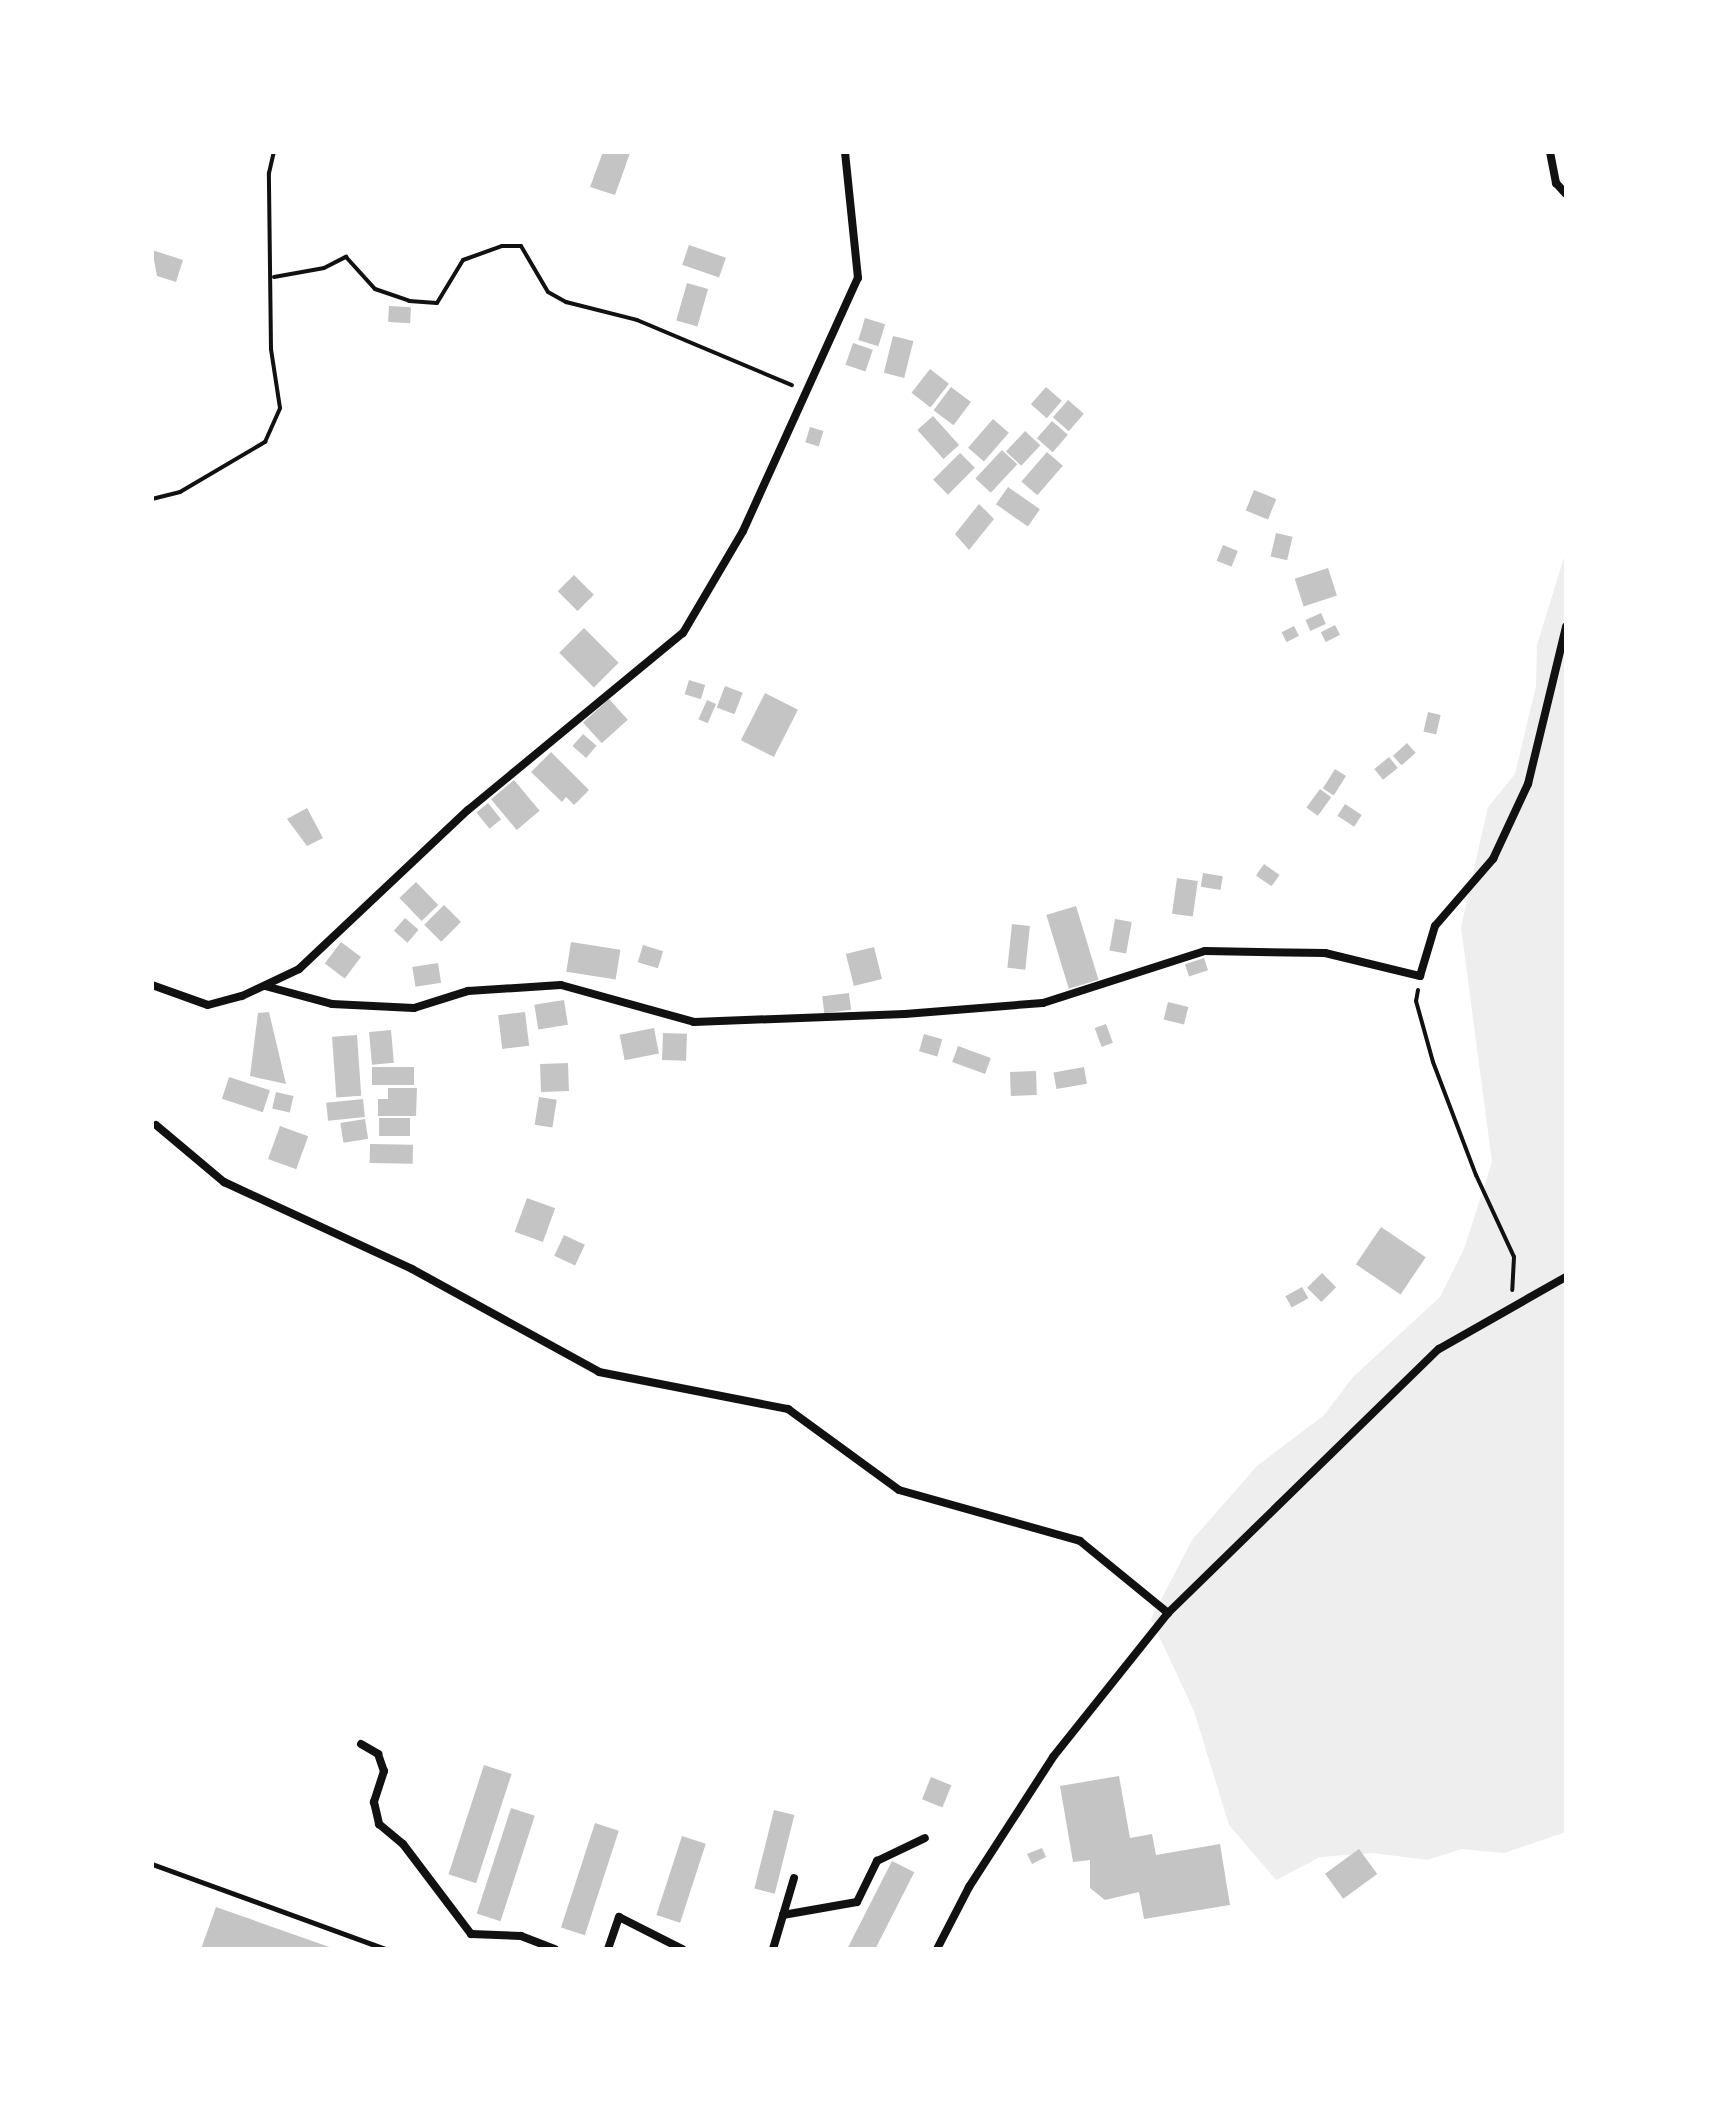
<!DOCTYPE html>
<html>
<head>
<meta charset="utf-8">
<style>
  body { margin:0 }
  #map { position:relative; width:1718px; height:2101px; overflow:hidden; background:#fff; font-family:"Zilla Slab",serif }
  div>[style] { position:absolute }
  .green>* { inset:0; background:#eee }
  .building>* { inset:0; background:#c4c4c4; transform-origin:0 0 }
  .path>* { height:4px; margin:-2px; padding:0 2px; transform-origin:2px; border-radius:2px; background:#111 }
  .service>* { height:5px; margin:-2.5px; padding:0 2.5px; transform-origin:2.5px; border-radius:2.5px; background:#111 }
  .minor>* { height:8px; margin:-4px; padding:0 4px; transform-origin:4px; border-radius:4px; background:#111 }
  span { translate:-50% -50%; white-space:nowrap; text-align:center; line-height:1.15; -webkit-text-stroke:6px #fff; paint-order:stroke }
  .frame { position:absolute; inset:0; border:154px solid #fff; pointer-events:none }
</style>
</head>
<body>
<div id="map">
  <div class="green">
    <i style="clip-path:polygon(1566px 551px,1566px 1832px,1504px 1853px,1462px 1849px,1427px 1860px,1374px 1853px,1320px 1857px,1276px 1880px,1229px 1825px,1194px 1711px,1151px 1619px,1192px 1540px,1257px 1466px,1324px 1415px,1353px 1377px,1440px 1297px,1464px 1249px,1492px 1162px,1461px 927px,1488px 807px,1515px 774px,1536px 686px,1537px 645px)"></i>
  </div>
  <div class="building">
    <i style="clip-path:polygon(603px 152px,630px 153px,615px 195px,590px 187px)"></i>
    <i style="left:689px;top:245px;width:39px;height:21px;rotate:19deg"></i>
    <i style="clip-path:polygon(152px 250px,183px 260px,176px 282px,157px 276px)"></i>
    <i style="left:687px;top:283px;width:22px;height:39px;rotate:16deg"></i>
    <i style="left:389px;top:306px;width:22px;height:16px;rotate:3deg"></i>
    <i style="left:865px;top:318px;width:21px;height:23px;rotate:17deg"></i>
    <i style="left:893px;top:336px;width:21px;height:38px;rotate:14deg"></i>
    <i style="left:853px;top:343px;width:21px;height:23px;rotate:19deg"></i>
    <i style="left:930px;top:369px;width:24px;height:30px;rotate:38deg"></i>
    <i style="left:951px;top:387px;width:25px;height:29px;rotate:37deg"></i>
    <i style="left:1046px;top:387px;width:21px;height:23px;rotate:41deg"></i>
    <i style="left:1068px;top:400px;width:21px;height:23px;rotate:41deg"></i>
    <i style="left:933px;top:416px;width:39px;height:21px;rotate:48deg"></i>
    <i style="left:993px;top:419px;width:21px;height:38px;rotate:41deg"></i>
    <i style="left:1052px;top:421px;width:21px;height:23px;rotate:41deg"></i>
    <i style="left:810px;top:427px;width:14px;height:16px;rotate:17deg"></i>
    <i style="left:1025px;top:431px;width:21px;height:28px;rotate:43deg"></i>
    <i style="left:1002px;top:450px;width:21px;height:39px;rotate:43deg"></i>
    <i style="left:1047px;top:452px;width:21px;height:39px;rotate:41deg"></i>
    <i style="left:960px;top:453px;width:21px;height:38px;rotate:45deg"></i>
    <i style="left:1008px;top:487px;width:39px;height:21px;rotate:35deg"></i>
    <i style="left:1254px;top:490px;width:24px;height:22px;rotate:22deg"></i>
    <i style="clip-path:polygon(979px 504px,994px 519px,969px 550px,955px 534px)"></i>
    <i style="left:1276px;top:533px;width:17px;height:24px;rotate:13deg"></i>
    <i style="left:1223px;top:545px;width:16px;height:17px;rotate:22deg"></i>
    <i style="left:1328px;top:568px;width:29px;height:35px;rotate:72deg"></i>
    <i style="left:574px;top:575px;width:28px;height:23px;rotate:45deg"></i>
    <i style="left:1321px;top:613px;width:12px;height:17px;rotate:66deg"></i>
    <i style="left:1335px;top:625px;width:11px;height:16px;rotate:63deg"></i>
    <i style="left:1294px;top:626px;width:11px;height:14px;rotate:63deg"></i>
    <i style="left:584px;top:628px;width:49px;height:35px;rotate:45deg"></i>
    <i style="left:689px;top:680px;width:17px;height:15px;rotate:17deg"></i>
    <i style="left:725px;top:686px;width:19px;height:23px;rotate:21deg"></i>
    <i style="left:765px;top:693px;width:37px;height:53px;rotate:27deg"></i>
    <i style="left:609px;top:699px;width:28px;height:35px;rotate:48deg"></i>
    <i style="left:707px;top:700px;width:10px;height:21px;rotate:24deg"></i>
    <i style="left:1428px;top:712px;width:13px;height:20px;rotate:13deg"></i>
    <i style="left:583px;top:734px;width:18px;height:16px;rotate:41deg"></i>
    <i style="left:1407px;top:743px;width:13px;height:19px;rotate:48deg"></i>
    <i style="clip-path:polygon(551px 752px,589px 790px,574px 805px,566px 797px,562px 802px,531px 772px)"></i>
    <i style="left:1389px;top:757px;width:14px;height:19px;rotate:51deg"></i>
    <i style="left:1335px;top:769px;width:13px;height:23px;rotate:32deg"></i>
    <i style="left:514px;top:780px;width:40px;height:30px;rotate:50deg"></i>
    <i style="left:1320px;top:789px;width:14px;height:23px;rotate:36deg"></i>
    <i style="left:488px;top:803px;width:21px;height:15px;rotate:51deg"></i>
    <i style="left:1345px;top:804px;width:20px;height:14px;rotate:33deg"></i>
    <i style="clip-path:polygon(307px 808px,323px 838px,307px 846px,287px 819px)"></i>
    <i style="left:1264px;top:864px;width:19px;height:14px;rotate:35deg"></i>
    <i style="left:1203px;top:873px;width:20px;height:14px;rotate:9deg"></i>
    <i style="left:1177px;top:878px;width:21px;height:36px;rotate:8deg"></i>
    <i style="left:416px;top:882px;width:32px;height:23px;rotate:46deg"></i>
    <i style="left:444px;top:905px;width:24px;height:28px;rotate:45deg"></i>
    <i style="left:1076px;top:906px;width:77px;height:31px;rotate:73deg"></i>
    <i style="left:405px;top:918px;width:18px;height:17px;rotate:41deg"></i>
    <i style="left:1115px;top:919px;width:17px;height:32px;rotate:10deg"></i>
    <i style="left:1012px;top:924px;width:18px;height:44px;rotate:6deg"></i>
    <i style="left:341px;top:942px;width:25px;height:27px;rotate:37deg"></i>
    <i style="left:571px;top:942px;width:50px;height:30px;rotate:9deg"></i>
    <i style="left:643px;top:945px;width:21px;height:18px;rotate:17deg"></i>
    <i style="left:874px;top:947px;width:33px;height:29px;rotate:76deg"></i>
    <i style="left:1204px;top:958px;width:13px;height:20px;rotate:72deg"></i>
    <i style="left:438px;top:963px;width:20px;height:26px;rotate:81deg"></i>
    <i style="left:849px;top:993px;width:17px;height:27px;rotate:83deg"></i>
    <i style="left:564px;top:1000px;width:25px;height:30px;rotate:81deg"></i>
    <i style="left:1168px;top:1002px;width:21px;height:18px;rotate:14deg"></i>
    <i style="clip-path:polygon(269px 1012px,286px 1084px,250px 1076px,258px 1013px)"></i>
    <i style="left:525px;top:1012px;width:34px;height:27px;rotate:83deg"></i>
    <i style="left:1106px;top:1024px;width:20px;height:12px;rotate:70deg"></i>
    <i style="left:654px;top:1028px;width:26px;height:35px;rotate:79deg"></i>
    <i style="left:391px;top:1030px;width:33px;height:22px;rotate:85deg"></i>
    <i style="left:663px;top:1033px;width:24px;height:27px;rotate:2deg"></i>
    <i style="left:924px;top:1034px;width:19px;height:18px;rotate:16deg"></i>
    <i style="left:357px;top:1035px;width:61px;height:25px;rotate:86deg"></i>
    <i style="left:958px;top:1046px;width:35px;height:17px;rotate:20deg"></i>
    <i style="left:568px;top:1063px;width:28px;height:28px;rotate:88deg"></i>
    <i style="left:414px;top:1067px;width:18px;height:42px;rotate:90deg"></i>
    <i style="left:1084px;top:1067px;width:17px;height:31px;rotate:80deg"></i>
    <i style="left:1036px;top:1071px;width:24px;height:26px;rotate:88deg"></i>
    <i style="left:229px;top:1077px;width:43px;height:23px;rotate:18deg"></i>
    <i style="clip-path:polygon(388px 1088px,417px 1088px,416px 1116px,378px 1116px,378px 1099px,388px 1099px)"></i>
    <i style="left:276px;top:1092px;width:18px;height:17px;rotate:13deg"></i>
    <i style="left:539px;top:1097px;width:18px;height:28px;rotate:9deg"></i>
    <i style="left:363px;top:1099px;width:18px;height:37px;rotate:84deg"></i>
    <i style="left:410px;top:1118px;width:18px;height:31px;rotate:90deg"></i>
    <i style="left:365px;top:1119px;width:20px;height:25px;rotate:81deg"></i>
    <i style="left:280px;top:1126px;width:30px;height:35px;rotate:20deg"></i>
    <i style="left:370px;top:1144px;width:43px;height:19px;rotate:1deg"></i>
    <i style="left:527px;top:1198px;width:30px;height:36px;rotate:20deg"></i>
    <i style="left:1381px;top:1227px;width:54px;height:45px;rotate:34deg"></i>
    <i style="left:564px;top:1235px;width:23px;height:23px;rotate:25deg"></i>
    <i style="left:1322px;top:1273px;width:20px;height:21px;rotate:45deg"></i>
    <i style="left:1302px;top:1287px;width:13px;height:19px;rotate:61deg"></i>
    <i style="left:484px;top:1765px;width:29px;height:115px;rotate:18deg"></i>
    <i style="clip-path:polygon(1119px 1776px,1130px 1838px,1152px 1834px,1156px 1855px,1220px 1844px,1230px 1905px,1144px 1919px,1139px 1892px,1105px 1900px,1090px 1888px,1090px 1860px,1073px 1862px,1060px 1786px)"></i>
    <i style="left:931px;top:1777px;width:22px;height:24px;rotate:22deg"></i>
    <i style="left:511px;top:1808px;width:25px;height:111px;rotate:18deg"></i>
    <i style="left:774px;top:1810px;width:21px;height:81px;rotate:14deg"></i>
    <i style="left:595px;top:1823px;width:25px;height:110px;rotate:18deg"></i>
    <i style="left:682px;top:1836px;width:25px;height:83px;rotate:18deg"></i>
    <i style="clip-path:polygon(1042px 1848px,1046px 1857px,1032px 1864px,1027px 1854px)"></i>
    <i style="left:1359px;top:1849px;width:31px;height:42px;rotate:54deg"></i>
    <i style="left:892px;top:1861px;width:25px;height:98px;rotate:27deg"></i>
    <i style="clip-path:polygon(216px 1907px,335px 1949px,201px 1949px)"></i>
  </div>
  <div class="path">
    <i style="left:274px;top:277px;width:51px;rotate:-10.2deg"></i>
    <i style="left:324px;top:268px;width:25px;rotate:-27deg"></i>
    <i style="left:346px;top:257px;width:43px;rotate:47.8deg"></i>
    <i style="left:375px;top:289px;width:36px;rotate:19deg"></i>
    <i style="left:409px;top:301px;width:28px;rotate:4deg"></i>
    <i style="left:437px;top:303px;width:50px;rotate:-58.8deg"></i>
    <i style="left:463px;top:260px;width:41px;rotate:-19.7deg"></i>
    <i style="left:502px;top:246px;width:19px"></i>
    <i style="left:521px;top:246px;width:53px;rotate:59.6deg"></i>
    <i style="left:548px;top:292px;width:21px;rotate:29deg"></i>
    <i style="left:566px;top:302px;width:73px;rotate:14.2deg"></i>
    <i style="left:637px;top:320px;width:168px;rotate:22.8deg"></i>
    <i style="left:152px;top:499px;width:29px;rotate:-14deg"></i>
    <i style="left:180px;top:492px;width:99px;rotate:-30.5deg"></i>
    <i style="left:265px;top:442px;width:37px;rotate:-66deg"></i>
    <i style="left:280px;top:408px;width:60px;rotate:-98.7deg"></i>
    <i style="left:271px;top:349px;width:176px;rotate:-90.7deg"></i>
    <i style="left:269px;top:173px;width:22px;rotate:-77deg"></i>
    <i style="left:1418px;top:990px;width:11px;rotate:100deg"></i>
    <i style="left:1416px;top:1001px;width:63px;rotate:74.4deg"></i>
    <i style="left:1433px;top:1062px;width:121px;rotate:69.2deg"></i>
    <i style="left:1476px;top:1175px;width:90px;rotate:65.1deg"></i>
    <i style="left:1514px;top:1257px;width:33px;rotate:93deg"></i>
  </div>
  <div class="service">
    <i style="left:152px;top:1864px;width:248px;rotate:20deg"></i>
  </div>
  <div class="minor">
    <i style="left:1550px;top:152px;width:32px;rotate:79deg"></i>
    <i style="left:1556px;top:183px;width:15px;rotate:48deg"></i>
    <i style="left:152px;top:985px;width:59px;rotate:19.7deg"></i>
    <i style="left:208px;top:1005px;width:35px;rotate:-15deg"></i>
    <i style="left:242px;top:996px;width:63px;rotate:-25.3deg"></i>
    <i style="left:299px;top:969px;width:232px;rotate:-43.3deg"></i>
    <i style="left:468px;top:810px;width:278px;rotate:-39.5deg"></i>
    <i style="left:683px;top:633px;width:118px;rotate:-59.5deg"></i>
    <i style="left:743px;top:531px;width:278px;rotate:-65.6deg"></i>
    <i style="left:858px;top:278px;width:127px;rotate:-95.9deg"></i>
    <i style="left:265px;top:986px;width:69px;rotate:15deg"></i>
    <i style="left:332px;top:1004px;width:82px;rotate:2.8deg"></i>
    <i style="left:414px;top:1008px;width:57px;rotate:-17.5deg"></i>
    <i style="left:468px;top:991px;width:93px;rotate:-3.7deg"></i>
    <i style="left:561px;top:985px;width:138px;rotate:15.5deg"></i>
    <i style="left:694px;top:1022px;width:211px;rotate:-2.2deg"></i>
    <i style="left:905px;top:1014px;width:138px;rotate:-4.6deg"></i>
    <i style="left:1043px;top:1003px;width:170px;rotate:-17.8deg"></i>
    <i style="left:1205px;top:951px;width:120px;rotate:1deg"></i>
    <i style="left:1325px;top:953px;width:98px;rotate:13.6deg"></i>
    <i style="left:1420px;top:976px;width:52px;rotate:-73.3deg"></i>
    <i style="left:1435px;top:926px;width:89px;rotate:-49.1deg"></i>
    <i style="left:1493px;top:859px;width:83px;rotate:-65deg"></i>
    <i style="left:1528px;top:784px;width:162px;rotate:-76.4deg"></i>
    <i style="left:156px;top:1125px;width:89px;rotate:40deg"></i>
    <i style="left:224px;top:1182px;width:207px;rotate:24.8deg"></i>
    <i style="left:412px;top:1269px;width:213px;rotate:28.8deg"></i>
    <i style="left:599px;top:1372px;width:193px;rotate:11.1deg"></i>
    <i style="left:788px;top:1409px;width:137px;rotate:36.1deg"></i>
    <i style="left:899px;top:1490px;width:188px;rotate:15.7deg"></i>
    <i style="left:1080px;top:1541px;width:114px;rotate:39.3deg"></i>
    <i style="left:361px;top:1744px;width:20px;rotate:30deg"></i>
    <i style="left:378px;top:1754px;width:18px;rotate:71deg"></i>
    <i style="left:384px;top:1771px;width:33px;rotate:108deg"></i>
    <i style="left:374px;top:1802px;width:23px;rotate:77deg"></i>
    <i style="left:379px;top:1824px;width:31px;rotate:40deg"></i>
    <i style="left:403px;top:1844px;width:113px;rotate:52.9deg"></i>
    <i style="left:471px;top:1934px;width:50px;rotate:2.3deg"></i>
    <i style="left:521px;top:1936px;width:36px;rotate:21deg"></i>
    <i style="left:783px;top:1915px;width:75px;rotate:-10deg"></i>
    <i style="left:857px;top:1902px;width:46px;rotate:-64deg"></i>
    <i style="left:877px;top:1861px;width:53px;rotate:-25.6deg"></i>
    <i style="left:608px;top:1949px;width:34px;rotate:-71deg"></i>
    <i style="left:619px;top:1917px;width:71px;rotate:26.9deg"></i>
    <i style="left:773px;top:1949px;width:74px;rotate:-73.5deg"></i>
    <i style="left:937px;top:1949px;width:70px;rotate:-62.7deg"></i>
    <i style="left:969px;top:1887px;width:155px;rotate:-57.1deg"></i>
    <i style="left:1053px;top:1757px;width:184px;rotate:-51.4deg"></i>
    <i style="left:1168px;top:1613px;width:378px;rotate:-44.3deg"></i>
    <i style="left:1439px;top:1349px;width:146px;rotate:-29.6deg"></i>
  </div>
  <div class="frame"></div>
</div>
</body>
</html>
